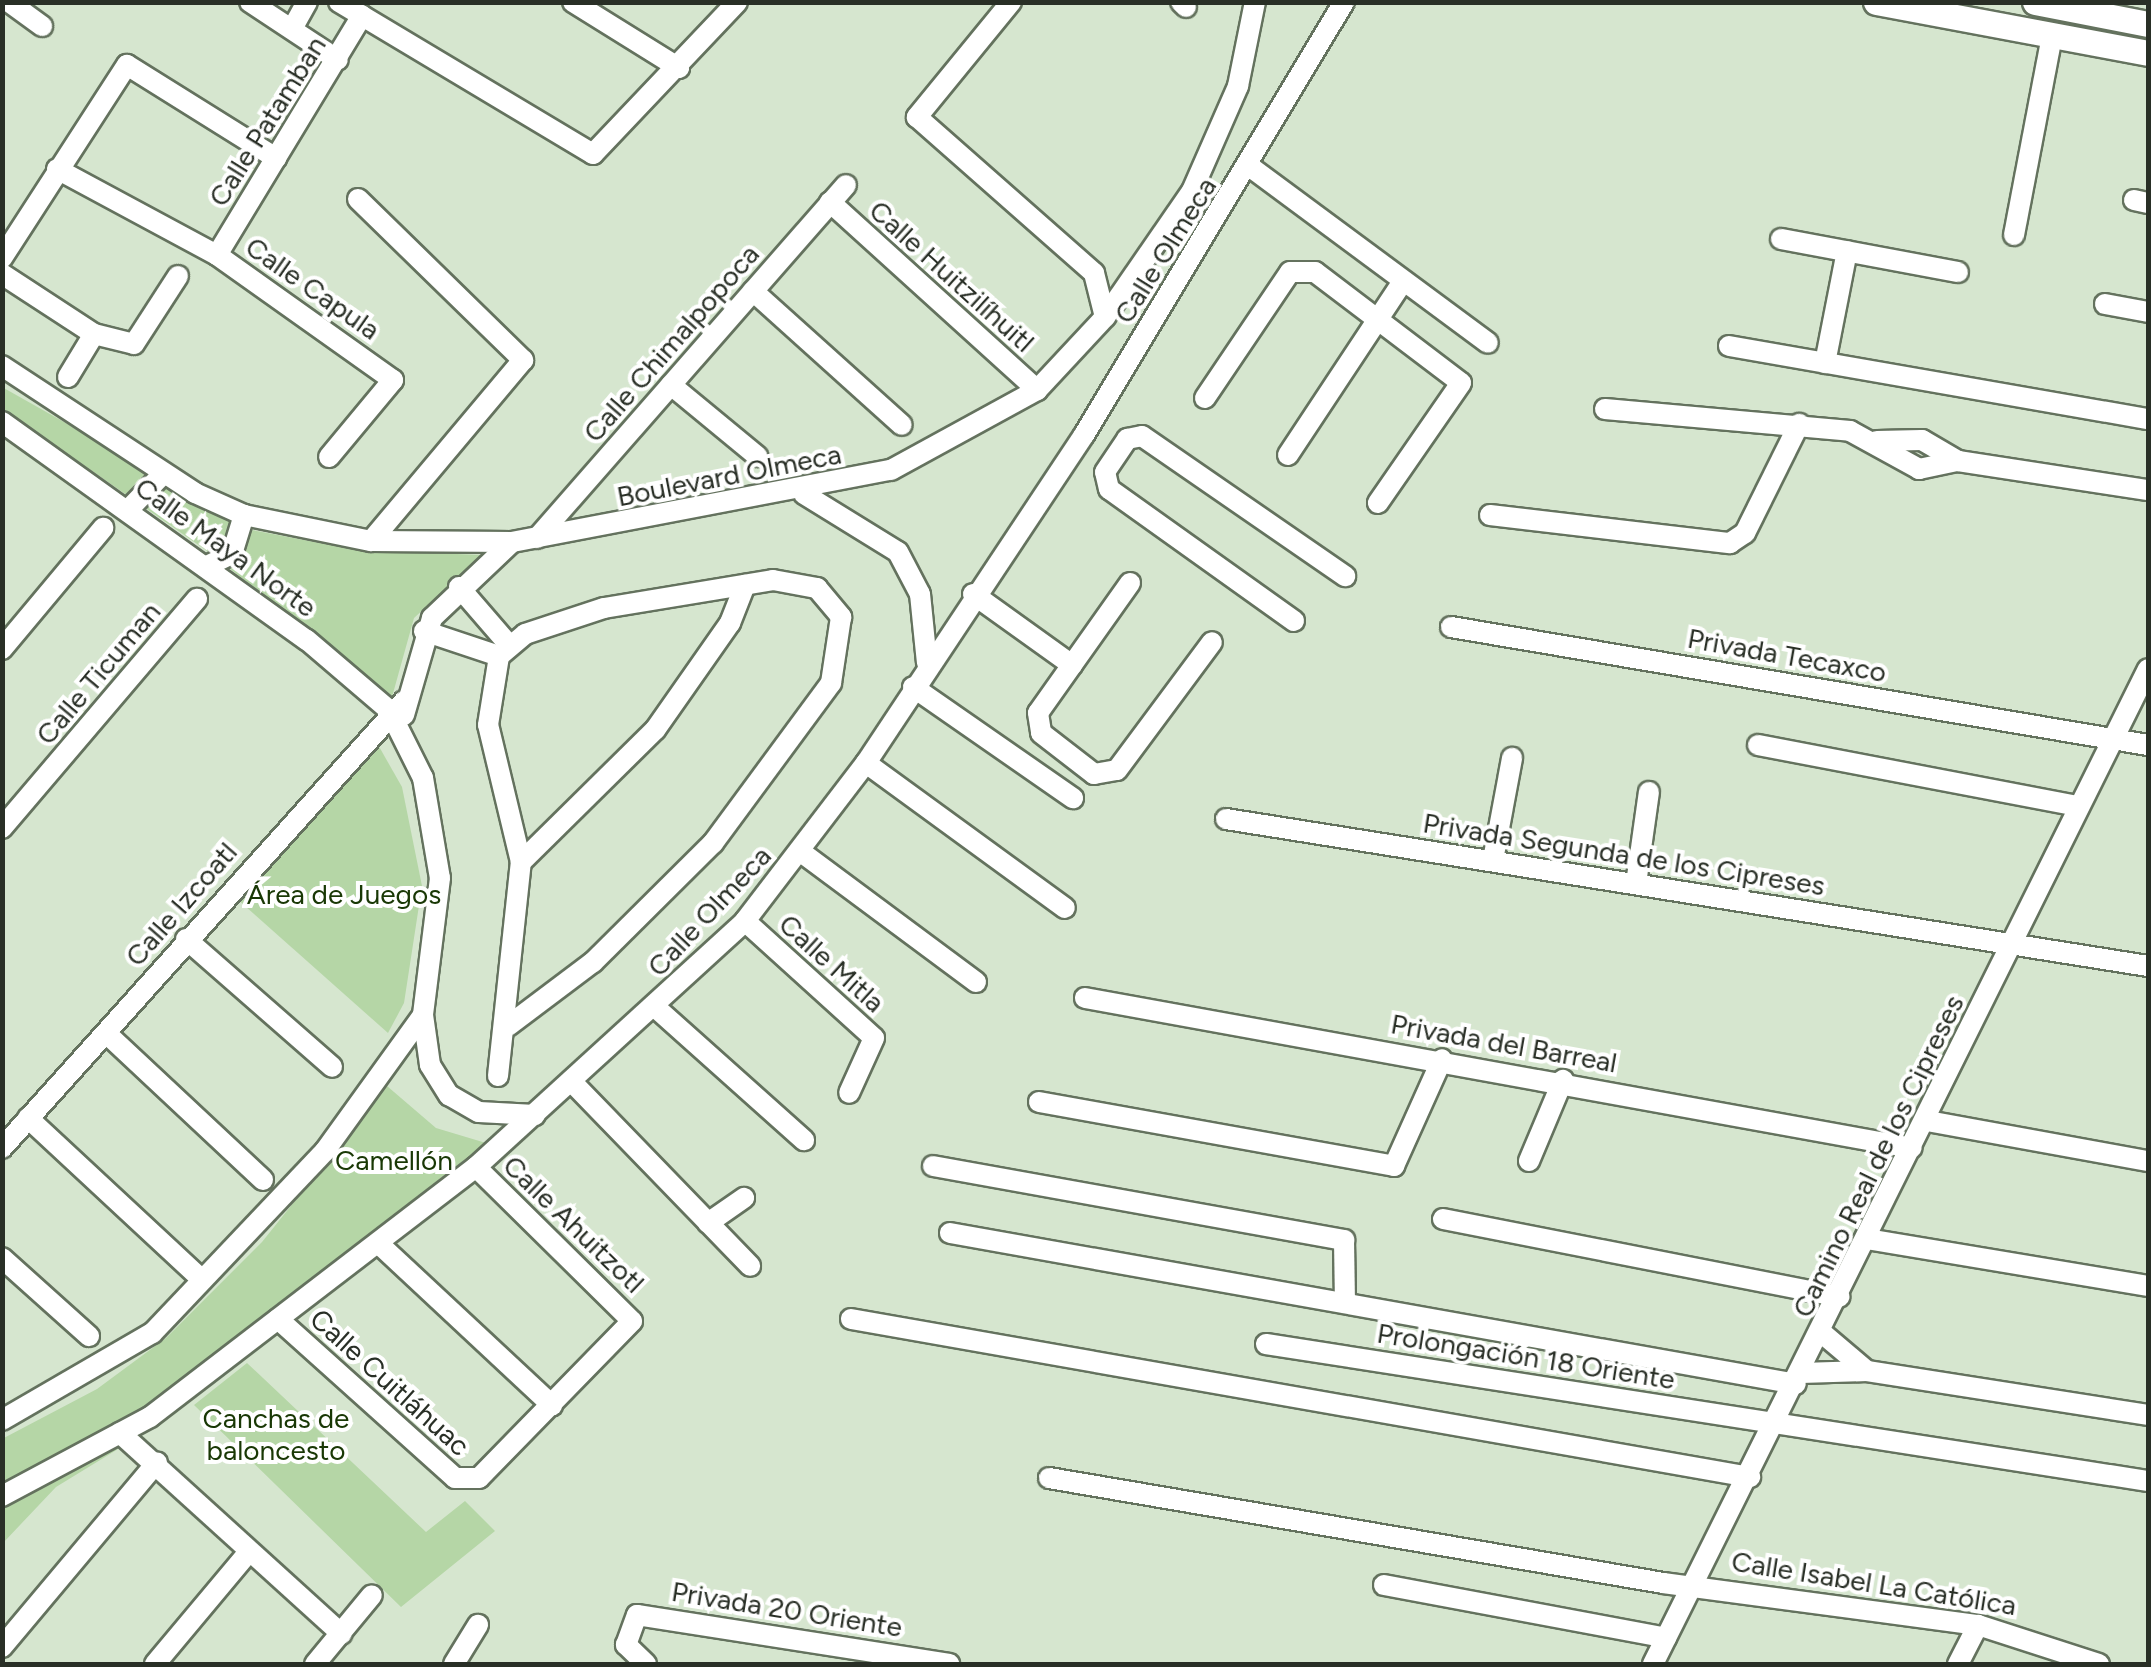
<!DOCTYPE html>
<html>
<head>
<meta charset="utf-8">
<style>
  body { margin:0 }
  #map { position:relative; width:2151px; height:1667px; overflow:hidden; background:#d6e6cf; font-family:Figtree,sans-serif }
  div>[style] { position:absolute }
  .green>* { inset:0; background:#b5d6a6 }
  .roads { filter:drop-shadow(2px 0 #64725e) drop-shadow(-2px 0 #64725e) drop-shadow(0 2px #64725e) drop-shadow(0 -2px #64725e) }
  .minor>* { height:20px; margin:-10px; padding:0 10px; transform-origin:10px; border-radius:10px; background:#fff }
  .major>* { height:25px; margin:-12.5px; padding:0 12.5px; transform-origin:12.5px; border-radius:12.5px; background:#fff }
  span { translate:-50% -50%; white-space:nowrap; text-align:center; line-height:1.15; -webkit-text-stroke:8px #fff; paint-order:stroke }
  .street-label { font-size:28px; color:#292f26 }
  .park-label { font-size:28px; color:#193805 }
  .frame { position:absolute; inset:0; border:5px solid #292f26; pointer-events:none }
</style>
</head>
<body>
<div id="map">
  <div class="green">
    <i style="clip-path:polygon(2px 387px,236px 519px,226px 549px,210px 553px,3px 409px)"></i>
    <i style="clip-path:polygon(252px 530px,357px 550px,482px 555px,414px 618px,392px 697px,229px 568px)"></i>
    <i style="clip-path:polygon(377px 743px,402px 787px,422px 886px,404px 1003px,388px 1033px,237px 899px)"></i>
    <i style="clip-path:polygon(387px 1086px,436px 1128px,486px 1143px,138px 1417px,3px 1493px,2px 1439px,97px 1389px,166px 1338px,262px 1242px)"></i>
    <i style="clip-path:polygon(247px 1363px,426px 1532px,465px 1501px,495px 1531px,401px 1607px,194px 1405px)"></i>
    <i style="clip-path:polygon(115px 1443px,123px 1446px,56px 1487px,3px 1543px,3px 1506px)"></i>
  </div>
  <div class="roads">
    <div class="minor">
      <i style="left:9px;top:2px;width:41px;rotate:36deg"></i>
      <i style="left:250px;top:2px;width:105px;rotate:33.4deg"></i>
      <i style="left:339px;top:2px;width:296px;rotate:30.9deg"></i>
      <i style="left:593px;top:154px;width:209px;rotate:-46.5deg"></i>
      <i style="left:573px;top:2px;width:125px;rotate:31.9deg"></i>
      <i style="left:1011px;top:2px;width:149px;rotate:129.3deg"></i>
      <i style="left:917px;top:117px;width:236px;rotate:41.4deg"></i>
      <i style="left:1094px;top:273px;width:45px;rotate:76deg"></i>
      <i style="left:1181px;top:2px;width:7px;rotate:45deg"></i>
      <i style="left:292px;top:29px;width:31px;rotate:-61deg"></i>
      <i style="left:1249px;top:166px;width:297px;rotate:36.5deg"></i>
      <i style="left:57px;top:169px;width:182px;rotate:28.3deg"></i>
      <i style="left:217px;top:255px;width:216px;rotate:35.4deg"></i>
      <i style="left:393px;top:380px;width:100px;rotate:129.7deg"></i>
      <i style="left:358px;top:199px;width:231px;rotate:44.3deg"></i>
      <i style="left:523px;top:360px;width:236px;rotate:130deg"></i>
      <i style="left:2134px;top:200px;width:14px;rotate:12deg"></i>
      <i style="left:830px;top:202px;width:280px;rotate:42.2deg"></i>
      <i style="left:2014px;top:235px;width:203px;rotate:-79.2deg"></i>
      <i style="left:1781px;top:239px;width:180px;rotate:10.6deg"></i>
      <i style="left:217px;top:255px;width:280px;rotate:-58.8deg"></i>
      <i style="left:2px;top:258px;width:230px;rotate:-57.1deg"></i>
      <i style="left:127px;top:65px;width:176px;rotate:32deg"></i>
      <i style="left:2px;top:274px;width:110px;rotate:33.1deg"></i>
      <i style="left:94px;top:334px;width:41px;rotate:14deg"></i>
      <i style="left:134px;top:344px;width:81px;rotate:-57.1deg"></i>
      <i style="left:753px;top:291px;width:200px;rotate:42deg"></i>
      <i style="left:2105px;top:304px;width:44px;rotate:10.5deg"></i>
      <i style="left:1729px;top:346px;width:425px;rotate:9.9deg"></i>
      <i style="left:1825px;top:363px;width:114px;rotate:-78.9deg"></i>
      <i style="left:2px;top:366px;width:231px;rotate:33.3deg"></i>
      <i style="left:195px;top:493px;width:54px;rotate:24.2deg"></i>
      <i style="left:244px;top:515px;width:130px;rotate:11.6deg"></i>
      <i style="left:371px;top:541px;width:141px;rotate:0.4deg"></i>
      <i style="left:512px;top:542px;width:386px;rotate:-10.8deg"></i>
      <i style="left:891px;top:470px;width:166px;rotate:-28.7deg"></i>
      <i style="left:1037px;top:390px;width:100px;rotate:-47deg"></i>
      <i style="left:1105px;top:317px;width:153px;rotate:-55.4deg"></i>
      <i style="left:1192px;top:191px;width:115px;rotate:-66.3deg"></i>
      <i style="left:1238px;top:86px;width:86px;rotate:-78.6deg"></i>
      <i style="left:68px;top:377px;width:50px;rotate:-58.8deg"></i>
      <i style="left:671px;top:385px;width:112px;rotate:39.5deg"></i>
      <i style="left:1205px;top:398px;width:152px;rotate:-56deg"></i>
      <i style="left:1290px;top:272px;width:25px"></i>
      <i style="left:1315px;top:272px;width:183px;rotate:37.2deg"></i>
      <i style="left:1461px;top:383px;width:146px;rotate:124.7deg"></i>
      <i style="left:1605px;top:409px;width:246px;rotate:5.1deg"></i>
      <i style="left:1850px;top:431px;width:79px;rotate:28.8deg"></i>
      <i style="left:1919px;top:469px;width:40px;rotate:-12deg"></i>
      <i style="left:2px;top:422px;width:375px;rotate:35.6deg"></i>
      <i style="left:307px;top:640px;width:108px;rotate:40.5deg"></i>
      <i style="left:389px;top:710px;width:76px;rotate:63.4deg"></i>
      <i style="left:423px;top:778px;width:101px;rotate:80.4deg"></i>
      <i style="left:440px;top:878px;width:138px;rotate:97.1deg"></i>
      <i style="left:423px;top:1015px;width:168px;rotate:125.8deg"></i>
      <i style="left:325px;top:1151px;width:251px;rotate:133.5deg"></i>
      <i style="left:152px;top:1333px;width:173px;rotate:149.9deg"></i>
      <i style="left:1877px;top:441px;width:45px;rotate:-1.3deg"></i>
      <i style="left:1922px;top:440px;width:42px;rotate:30.3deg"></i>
      <i style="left:1958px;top:461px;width:192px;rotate:8.7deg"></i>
      <i style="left:1288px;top:455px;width:203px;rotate:-56.5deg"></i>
      <i style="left:804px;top:494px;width:110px;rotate:31.7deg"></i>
      <i style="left:898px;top:552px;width:47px;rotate:62.4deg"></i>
      <i style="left:920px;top:594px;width:69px;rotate:84.2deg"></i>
      <i style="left:129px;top:509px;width:47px;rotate:-45.9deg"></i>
      <i style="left:1490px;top:515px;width:242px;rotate:6.7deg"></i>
      <i style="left:1730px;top:543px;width:18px;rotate:-34deg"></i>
      <i style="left:1745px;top:533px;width:122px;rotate:-63.6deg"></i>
      <i style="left:537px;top:538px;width:469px;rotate:-48.8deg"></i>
      <i style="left:207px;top:566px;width:28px;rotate:-26deg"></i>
      <i style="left:232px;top:554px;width:41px;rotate:-72.9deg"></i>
      <i style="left:1130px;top:583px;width:159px;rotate:125.3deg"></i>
      <i style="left:1038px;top:713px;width:20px;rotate:81deg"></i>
      <i style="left:1041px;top:733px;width:67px;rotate:37.7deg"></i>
      <i style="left:1094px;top:774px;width:23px;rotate:-10deg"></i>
      <i style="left:1117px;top:770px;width:159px;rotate:-53.4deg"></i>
      <i style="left:459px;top:587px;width:77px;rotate:49.2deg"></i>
      <i style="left:973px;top:594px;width:122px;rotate:35.6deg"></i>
      <i style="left:1294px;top:621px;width:227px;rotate:-144.5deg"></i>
      <i style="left:1109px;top:489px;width:17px;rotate:-103deg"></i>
      <i style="left:1105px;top:472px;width:40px;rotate:-56deg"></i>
      <i style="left:1127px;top:439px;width:15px;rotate:-11deg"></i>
      <i style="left:1142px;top:436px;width:247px;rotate:34.6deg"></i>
      <i style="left:1451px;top:627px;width:707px;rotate:9.61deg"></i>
      <i style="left:424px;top:631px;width:79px;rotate:18.4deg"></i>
      <i style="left:2px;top:649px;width:158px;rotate:-50.1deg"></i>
      <i style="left:499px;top:656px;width:34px;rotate:-40deg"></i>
      <i style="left:525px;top:634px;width:83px;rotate:-18.2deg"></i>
      <i style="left:604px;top:608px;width:171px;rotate:-9.4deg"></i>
      <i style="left:773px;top:580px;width:45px;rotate:10.3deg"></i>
      <i style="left:817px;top:588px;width:38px;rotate:50deg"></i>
      <i style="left:841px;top:617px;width:67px;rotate:98.6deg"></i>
      <i style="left:831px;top:683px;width:199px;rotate:126.4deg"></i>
      <i style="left:713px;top:843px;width:169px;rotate:135.2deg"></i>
      <i style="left:593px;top:962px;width:106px;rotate:143deg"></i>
      <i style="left:913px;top:687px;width:195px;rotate:34.8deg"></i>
      <i style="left:404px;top:715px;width:101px;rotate:-73.9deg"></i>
      <i style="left:432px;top:618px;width:110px;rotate:-43.5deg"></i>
      <i style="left:1758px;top:745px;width:326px;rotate:10.8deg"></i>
      <i style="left:866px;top:763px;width:246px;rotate:36.1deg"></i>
      <i style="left:1226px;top:819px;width:934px;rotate:9.06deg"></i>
      <i style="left:2px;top:828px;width:301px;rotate:-49.6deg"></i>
      <i style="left:801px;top:852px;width:218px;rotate:36.6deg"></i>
      <i style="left:1493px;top:860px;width:104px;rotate:-79.4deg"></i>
      <i style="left:521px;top:862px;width:188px;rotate:-44.6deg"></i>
      <i style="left:655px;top:730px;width:131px;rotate:-55deg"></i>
      <i style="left:730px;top:623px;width:41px;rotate:-68.5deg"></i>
      <i style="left:1636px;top:884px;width:93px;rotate:-82deg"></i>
      <i style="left:745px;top:921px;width:174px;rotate:42.2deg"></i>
      <i style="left:874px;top:1038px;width:60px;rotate:114.4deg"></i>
      <i style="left:186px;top:939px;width:194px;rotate:41.2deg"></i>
      <i style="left:1085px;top:998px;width:840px;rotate:10.28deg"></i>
      <i style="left:655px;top:1007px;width:200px;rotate:41.8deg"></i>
      <i style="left:423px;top:1015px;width:50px;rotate:82deg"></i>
      <i style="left:430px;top:1065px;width:36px;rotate:58deg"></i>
      <i style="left:449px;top:1095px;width:34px;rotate:30deg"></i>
      <i style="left:479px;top:1112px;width:56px;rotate:3.1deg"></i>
      <i style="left:106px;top:1033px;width:215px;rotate:43.1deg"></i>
      <i style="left:498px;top:1076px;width:215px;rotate:-83.9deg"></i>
      <i style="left:521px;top:862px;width:141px;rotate:-103.5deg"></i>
      <i style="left:488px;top:725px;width:70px;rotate:-80.9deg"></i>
      <i style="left:572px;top:1082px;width:256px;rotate:45.9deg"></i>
      <i style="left:1039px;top:1102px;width:361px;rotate:10.2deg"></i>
      <i style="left:1394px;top:1166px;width:117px;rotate:-65.8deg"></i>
      <i style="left:28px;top:1118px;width:228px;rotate:42.9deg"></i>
      <i style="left:1927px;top:1121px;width:225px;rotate:10.3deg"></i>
      <i style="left:2px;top:1148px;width:601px;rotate:-48.03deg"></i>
      <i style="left:1529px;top:1161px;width:88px;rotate:-67.2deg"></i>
      <i style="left:933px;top:1166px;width:418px;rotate:10.2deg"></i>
      <i style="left:1344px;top:1240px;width:63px;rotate:89.1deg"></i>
      <i style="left:1443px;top:1219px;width:404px;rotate:11.1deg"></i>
      <i style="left:708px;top:1223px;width:44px;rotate:-34.8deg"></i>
      <i style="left:950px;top:1233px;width:859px;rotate:10.12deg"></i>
      <i style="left:1867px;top:1239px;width:285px;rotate:9.5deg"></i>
      <i style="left:378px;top:1243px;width:238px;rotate:43deg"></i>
      <i style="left:2px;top:1258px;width:117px;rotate:41.9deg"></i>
      <i style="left:278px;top:1319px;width:238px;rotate:41.9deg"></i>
      <i style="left:455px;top:1478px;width:24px"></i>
      <i style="left:479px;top:1478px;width:219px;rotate:-45.7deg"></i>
      <i style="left:632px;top:1321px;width:219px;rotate:-135.4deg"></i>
      <i style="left:851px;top:1319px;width:913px;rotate:9.97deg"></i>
      <i style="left:1822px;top:1333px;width:59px;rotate:40.2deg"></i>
      <i style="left:1266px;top:1344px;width:893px;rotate:8.83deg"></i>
      <i style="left:1801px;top:1373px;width:66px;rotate:-1.7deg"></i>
      <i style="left:1867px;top:1371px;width:284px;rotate:8.9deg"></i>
      <i style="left:120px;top:1433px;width:299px;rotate:42.2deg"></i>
      <i style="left:1049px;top:1478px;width:623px;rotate:9.7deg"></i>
      <i style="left:1663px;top:1583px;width:318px;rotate:7.6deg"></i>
      <i style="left:1978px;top:1625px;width:127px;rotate:17.9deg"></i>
      <i style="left:2px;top:1496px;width:168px;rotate:-28.1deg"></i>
      <i style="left:150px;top:1417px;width:411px;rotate:-37.5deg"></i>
      <i style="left:476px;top:1167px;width:365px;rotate:-42.4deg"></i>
      <i style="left:745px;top:921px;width:199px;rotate:-52.6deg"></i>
      <i style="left:866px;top:763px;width:394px;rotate:-56.4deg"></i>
      <i style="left:1084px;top:435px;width:505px;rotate:-59.02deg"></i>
      <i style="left:1384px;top:1585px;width:287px;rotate:10.6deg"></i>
      <i style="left:2px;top:1647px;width:241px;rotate:-50deg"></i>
      <i style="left:155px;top:1664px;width:143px;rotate:-50.1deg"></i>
      <i style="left:315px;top:1664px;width:89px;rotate:-50.4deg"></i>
      <i style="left:454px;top:1664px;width:46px;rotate:-58.4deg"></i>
      <i style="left:646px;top:1664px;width:28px;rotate:-136deg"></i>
      <i style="left:626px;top:1645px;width:32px;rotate:-70deg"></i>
      <i style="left:637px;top:1615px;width:316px;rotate:8.9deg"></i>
      <i style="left:1653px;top:1664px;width:1111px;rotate:-63.55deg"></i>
      <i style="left:1958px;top:1664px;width:44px;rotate:-62.9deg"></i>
    </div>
    <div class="major">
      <i style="left:1876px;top:2px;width:277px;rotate:10.6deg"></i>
      <i style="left:2035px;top:2px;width:115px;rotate:11deg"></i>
    </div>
  </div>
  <div class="street-label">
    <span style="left:267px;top:121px;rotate:-58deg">Calle Patamban</span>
    <span style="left:1165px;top:250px;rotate:-58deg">Calle Olmeca</span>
    <span style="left:952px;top:276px;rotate:42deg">Calle Huitzilíhuitl</span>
    <span style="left:313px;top:288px;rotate:35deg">Calle Capula</span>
    <span style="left:671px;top:343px;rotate:-49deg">Calle Chimalpopoca</span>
    <span style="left:729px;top:475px;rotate:-11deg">Boulevard Olmeca</span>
    <span style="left:226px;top:547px;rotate:36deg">Calle Maya Norte</span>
    <span style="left:1787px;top:655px;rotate:10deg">Privada Tecaxco</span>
    <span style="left:98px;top:673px;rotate:-50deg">Calle Ticuman</span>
    <span style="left:1624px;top:854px;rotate:9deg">Privada Segunda de los Cipreses</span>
    <span style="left:181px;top:904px;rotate:-49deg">Calle Izcoatl</span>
    <span style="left:709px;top:911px;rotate:-47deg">Calle Olmeca</span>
    <span style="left:832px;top:963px;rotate:42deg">Calle Mitla</span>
    <span style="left:1504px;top:1043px;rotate:10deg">Privada del Barreal</span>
    <span style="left:1878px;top:1156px;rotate:-64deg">Camino Real de los Cipreses</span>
    <span style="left:574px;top:1224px;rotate:44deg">Calle Ahuitzotl</span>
    <span style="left:1526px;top:1356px;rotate:9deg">Prolongación 18 Oriente</span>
    <span style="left:390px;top:1382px;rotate:42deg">Calle Cuitláhuac</span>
    <span style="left:1874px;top:1583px;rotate:9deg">Calle Isabel La Católica</span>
    <span style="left:787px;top:1609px;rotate:9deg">Privada 20 Oriente</span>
  </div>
  <div class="park-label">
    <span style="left:344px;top:894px">Área de Juegos</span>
    <span style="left:394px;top:1160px">Camellón</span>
    <span style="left:276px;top:1434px">Canchas de<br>baloncesto</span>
  </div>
  <div class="frame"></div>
</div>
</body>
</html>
